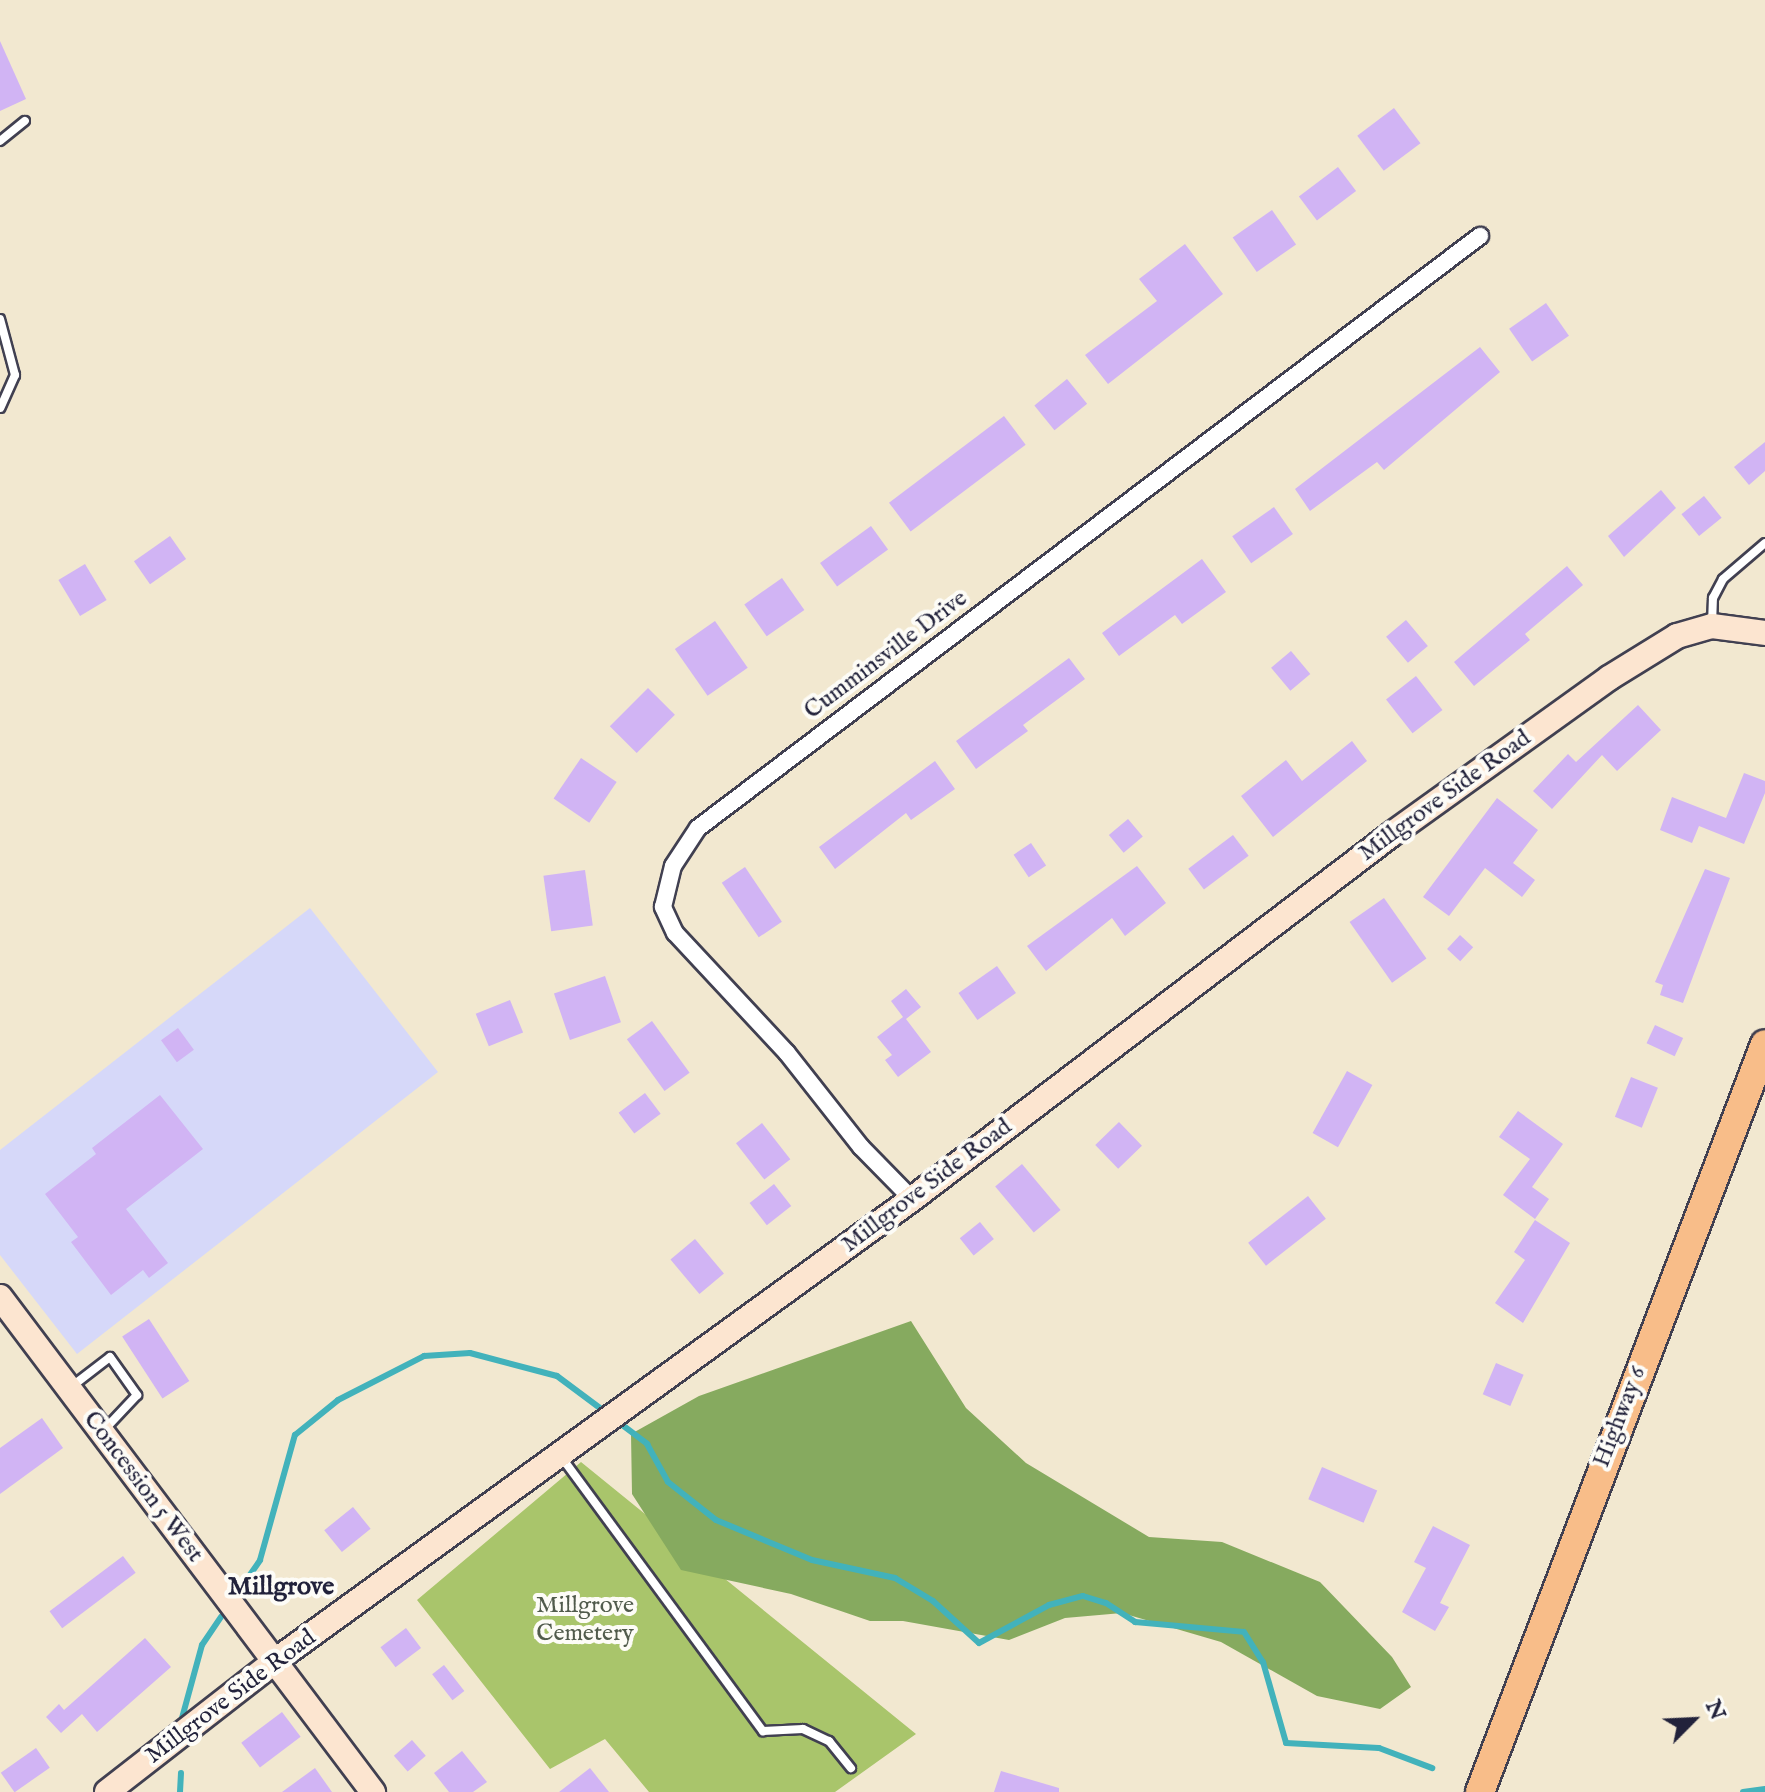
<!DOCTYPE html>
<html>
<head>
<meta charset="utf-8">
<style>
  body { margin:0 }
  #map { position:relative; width:1765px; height:1792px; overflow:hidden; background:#f2e8d0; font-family:"IM FELL English",serif }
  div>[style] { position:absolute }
  .built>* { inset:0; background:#d6d8f9 }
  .green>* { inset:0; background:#a9c56b }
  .forest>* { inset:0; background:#86aa5f }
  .stream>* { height:6px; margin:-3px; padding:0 3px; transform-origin:3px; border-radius:3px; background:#42b2bb }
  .building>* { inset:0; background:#d1b4f4; transform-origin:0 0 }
  .roads { filter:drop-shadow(2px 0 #414051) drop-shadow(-2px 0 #414051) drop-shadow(0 2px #414051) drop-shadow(0 -2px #414051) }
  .service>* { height:8px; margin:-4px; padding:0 4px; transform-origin:4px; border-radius:4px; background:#fff }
  .minor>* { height:16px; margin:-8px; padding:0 8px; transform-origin:8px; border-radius:8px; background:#fff }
  .secondary>* { height:24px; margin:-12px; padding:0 12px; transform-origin:12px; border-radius:12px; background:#fce5d0 }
  .trunk>* { height:28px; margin:-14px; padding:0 14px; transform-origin:14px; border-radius:14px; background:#f8bd89 }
  span { translate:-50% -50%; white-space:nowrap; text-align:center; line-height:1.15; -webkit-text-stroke:8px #fdfcf7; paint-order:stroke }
  .street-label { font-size:24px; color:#22223b }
  .park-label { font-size:24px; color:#515b4c }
  .neighbourhood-label { font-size:26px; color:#22223b; font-weight:700 }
  .north { position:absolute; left:1653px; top:1680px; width:80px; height:80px; -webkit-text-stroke:6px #fdfcf7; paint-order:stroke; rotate:66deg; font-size:22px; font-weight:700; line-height:32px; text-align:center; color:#22223b }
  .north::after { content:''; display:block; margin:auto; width:28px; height:36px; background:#22223b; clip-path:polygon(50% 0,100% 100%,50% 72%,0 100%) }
</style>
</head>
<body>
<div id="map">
  <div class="built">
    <i style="clip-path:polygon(310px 908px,438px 1072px,77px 1354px,0 1255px,0 1150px)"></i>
  </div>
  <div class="green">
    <i style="clip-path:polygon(581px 1462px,916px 1734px,835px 1792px,649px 1792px,605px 1739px,550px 1769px,417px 1600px)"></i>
  </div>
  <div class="forest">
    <i style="clip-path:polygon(911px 1321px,966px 1408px,1026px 1463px,1149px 1537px,1222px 1542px,1320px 1582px,1392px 1657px,1411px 1687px,1380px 1709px,1317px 1696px,1221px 1642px,1122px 1613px,1065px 1618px,1009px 1640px,903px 1621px,870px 1621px,791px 1594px,681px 1570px,632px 1494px,631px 1434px,699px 1396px)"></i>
  </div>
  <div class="stream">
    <i style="left:617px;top:1421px;width:38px;rotate:37deg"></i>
    <i style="left:647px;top:1444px;width:43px;rotate:61.1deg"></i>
    <i style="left:668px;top:1482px;width:61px;rotate:38.4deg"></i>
    <i style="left:716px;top:1520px;width:104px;rotate:22.6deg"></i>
    <i style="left:812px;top:1560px;width:85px;rotate:12.2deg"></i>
    <i style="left:895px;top:1578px;width:44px;rotate:31.2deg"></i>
    <i style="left:933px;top:1601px;width:62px;rotate:42.4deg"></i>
    <i style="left:979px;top:1643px;width:80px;rotate:-28.5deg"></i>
    <i style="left:1049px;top:1605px;width:35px;rotate:-15deg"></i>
    <i style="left:1083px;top:1596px;width:24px;rotate:17deg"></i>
    <i style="left:1106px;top:1603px;width:35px;rotate:33deg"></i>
    <i style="left:1135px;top:1622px;width:109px;rotate:5.2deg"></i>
    <i style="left:1244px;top:1632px;width:36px;rotate:58deg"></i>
    <i style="left:1263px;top:1662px;width:84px;rotate:74.1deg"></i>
    <i style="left:1286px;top:1743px;width:93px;rotate:3.1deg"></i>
    <i style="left:1379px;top:1748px;width:57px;rotate:20.7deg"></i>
    <i style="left:240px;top:1589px;width:35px;rotate:-55deg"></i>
    <i style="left:260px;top:1560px;width:130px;rotate:-74.4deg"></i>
    <i style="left:295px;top:1435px;width:55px;rotate:-39.1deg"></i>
    <i style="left:338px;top:1400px;width:97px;rotate:-27.1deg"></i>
    <i style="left:424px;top:1356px;width:46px;rotate:-3.7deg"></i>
    <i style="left:470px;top:1353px;width:90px;rotate:14.8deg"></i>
    <i style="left:557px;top:1376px;width:64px;rotate:36.7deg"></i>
    <i style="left:182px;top:1718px;width:76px;rotate:-74.7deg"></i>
    <i style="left:202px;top:1645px;width:34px;rotate:-56deg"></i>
    <i style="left:180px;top:1792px;width:19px;rotate:-87deg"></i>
    <i style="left:1743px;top:1792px;width:22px;rotate:-8deg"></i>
  </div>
  <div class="building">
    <i style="clip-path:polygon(0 41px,26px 99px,0 111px)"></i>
    <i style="left:1394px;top:108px;width:44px;height:46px;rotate:53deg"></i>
    <i style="left:1338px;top:167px;width:30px;height:49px;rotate:53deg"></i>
    <i style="left:1272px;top:210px;width:42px;height:48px;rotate:55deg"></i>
    <i style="clip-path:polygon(1185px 244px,1223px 294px,1108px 384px,1085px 355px,1157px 301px,1139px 279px)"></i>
    <i style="left:1546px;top:303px;width:40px;height:45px;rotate:55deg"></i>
    <i style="clip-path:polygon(1480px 347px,1500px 372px,1384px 470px,1377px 462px,1310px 511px,1295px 489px)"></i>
    <i style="left:1067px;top:379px;width:32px;height:42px;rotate:51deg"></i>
    <i style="left:1004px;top:416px;width:36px;height:144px;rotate:53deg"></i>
    <i style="clip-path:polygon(1765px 442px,1765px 471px,1749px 485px,1734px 467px)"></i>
    <i style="clip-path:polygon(1661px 490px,1676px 508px,1624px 557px,1608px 536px)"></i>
    <i style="left:1704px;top:496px;width:28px;height:29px;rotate:51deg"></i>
    <i style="left:1274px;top:507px;width:33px;height:51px;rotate:55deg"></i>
    <i style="left:871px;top:526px;width:29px;height:63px;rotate:54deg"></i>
    <i style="left:170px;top:536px;width:28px;height:44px;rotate:55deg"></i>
    <i style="clip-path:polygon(1202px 559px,1226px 592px,1182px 624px,1175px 615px,1119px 656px,1102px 633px)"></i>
    <i style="left:85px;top:564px;width:42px;height:31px;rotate:59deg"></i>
    <i style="clip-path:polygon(1567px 566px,1583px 585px,1525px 634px,1530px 640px,1474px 686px,1454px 662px)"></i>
    <i style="left:782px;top:578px;width:39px;height:46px;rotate:55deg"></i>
    <i style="left:1406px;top:620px;width:34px;height:26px;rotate:50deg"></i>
    <i style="left:715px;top:621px;width:57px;height:49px;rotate:55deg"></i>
    <i style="left:1291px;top:651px;width:30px;height:26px;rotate:50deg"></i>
    <i style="clip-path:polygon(1069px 658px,1085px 679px,1023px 725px,1028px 731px,976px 769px,956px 741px)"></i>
    <i style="left:1416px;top:676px;width:43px;height:38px;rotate:52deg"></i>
    <i style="left:648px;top:688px;width:38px;height:54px;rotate:45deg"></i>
    <i style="clip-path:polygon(1638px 705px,1661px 730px,1617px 771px,1602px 755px,1552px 809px,1533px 791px,1568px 754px,1576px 762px)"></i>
    <i style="clip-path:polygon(1352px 741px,1367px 761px,1273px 837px,1241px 796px,1286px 760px,1302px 781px)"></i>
    <i style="left:581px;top:758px;width:43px;height:49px;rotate:34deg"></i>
    <i style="clip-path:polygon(935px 761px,955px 789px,911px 820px,906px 813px,835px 869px,819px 847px)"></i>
    <i style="clip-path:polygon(1744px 773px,1765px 781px,1765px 793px,1744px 844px,1699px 826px,1692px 843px,1660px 830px,1672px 797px,1726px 818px)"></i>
    <i style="clip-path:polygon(1497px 798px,1538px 830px,1513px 863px,1535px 880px,1522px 897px,1485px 868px,1449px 916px,1423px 897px)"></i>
    <i style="left:1128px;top:819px;width:23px;height:25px;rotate:50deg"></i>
    <i style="left:1233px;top:835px;width:26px;height:56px;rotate:53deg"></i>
    <i style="left:1031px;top:843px;width:27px;height:21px;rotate:56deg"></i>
    <i style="clip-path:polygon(1137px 866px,1166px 903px,1125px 936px,1112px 918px,1046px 971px,1027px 946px)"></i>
    <i style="left:745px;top:867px;width:66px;height:28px;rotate:56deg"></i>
    <i style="clip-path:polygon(1705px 869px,1730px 878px,1683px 1003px,1660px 995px,1663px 985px,1655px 982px)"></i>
    <i style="left:585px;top:870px;width:56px;height:42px;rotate:82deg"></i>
    <i style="left:1384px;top:898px;width:74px;height:42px;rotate:55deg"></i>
    <i style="left:1460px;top:935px;width:18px;height:19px;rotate:43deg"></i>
    <i style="left:997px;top:966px;width:33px;height:47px;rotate:55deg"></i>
    <i style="left:605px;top:976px;width:49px;height:54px;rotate:71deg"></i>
    <i style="clip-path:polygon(906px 989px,921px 1007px,906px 1019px,931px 1052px,898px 1077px,885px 1060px,892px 1055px,877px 1037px,903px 1017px,891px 1001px)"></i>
    <i style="left:510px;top:1000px;width:35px;height:37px;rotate:68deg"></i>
    <i style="left:652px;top:1021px;width:64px;height:31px;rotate:54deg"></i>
    <i style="left:1655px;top:1025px;width:31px;height:20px;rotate:25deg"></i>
    <i style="left:178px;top:1028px;width:27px;height:21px;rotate:54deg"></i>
    <i style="left:1347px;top:1071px;width:29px;height:71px;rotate:29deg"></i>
    <i style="left:1631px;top:1077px;width:29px;height:43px;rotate:22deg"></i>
    <i style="left:645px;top:1093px;width:26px;height:33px;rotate:53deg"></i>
    <i style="clip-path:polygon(160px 1095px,203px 1149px,126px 1209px,168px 1263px,149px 1278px,143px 1270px,111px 1295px,71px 1242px,78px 1237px,45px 1194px,96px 1154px,92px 1148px)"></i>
    <i style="clip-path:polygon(1518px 1111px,1563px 1144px,1532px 1187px,1549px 1199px,1535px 1219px,1503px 1195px,1530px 1159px,1499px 1137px)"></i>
    <i style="left:1119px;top:1122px;width:33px;height:33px;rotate:46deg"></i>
    <i style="left:762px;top:1123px;width:46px;height:33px;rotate:52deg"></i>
    <i style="left:1022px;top:1164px;width:60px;height:35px;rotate:50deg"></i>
    <i style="left:774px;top:1184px;width:28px;height:31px;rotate:52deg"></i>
    <i style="left:1308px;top:1196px;width:29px;height:76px;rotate:52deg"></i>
    <i style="clip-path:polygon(1535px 1220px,1570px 1243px,1523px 1323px,1495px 1303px,1525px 1260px,1514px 1252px)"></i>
    <i style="left:980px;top:1222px;width:22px;height:26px;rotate:51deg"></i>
    <i style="left:695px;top:1239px;width:45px;height:32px;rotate:50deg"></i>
    <i style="left:149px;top:1319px;width:74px;height:32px;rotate:57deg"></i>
    <i style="left:1496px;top:1363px;width:30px;height:34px;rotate:23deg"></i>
    <i style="clip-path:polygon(42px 1418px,63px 1448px,0 1494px,0 1448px)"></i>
    <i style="left:1322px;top:1467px;width:60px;height:35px;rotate:23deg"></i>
    <i style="left:353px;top:1507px;width:28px;height:37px;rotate:51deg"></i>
    <i style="clip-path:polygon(1433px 1526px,1470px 1545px,1440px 1603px,1449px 1607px,1435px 1631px,1402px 1612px,1426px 1568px,1414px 1562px)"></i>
    <i style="left:123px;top:1556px;width:21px;height:92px;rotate:53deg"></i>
    <i style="left:406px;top:1628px;width:25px;height:32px;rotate:53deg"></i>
    <i style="clip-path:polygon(145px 1638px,171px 1667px,97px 1732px,82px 1714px,61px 1733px,46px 1717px,59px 1704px,64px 1710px)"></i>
    <i style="left:444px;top:1665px;width:33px;height:15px;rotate:52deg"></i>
    <i style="left:282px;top:1712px;width:31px;height:51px;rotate:53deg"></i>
    <i style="left:412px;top:1740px;width:21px;height:24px;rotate:49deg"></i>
    <i style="left:36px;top:1748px;width:24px;height:43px;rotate:55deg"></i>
    <i style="clip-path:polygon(462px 1751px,487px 1782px,473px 1792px,449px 1792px,434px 1773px)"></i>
    <i style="clip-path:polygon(315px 1768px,332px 1792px,282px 1792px)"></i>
    <i style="clip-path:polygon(590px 1768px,609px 1792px,559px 1792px)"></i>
    <i style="clip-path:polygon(1001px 1771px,1059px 1788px,1059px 1792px,994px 1792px)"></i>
  </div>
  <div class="roads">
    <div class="service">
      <i style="left:0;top:141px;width:32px;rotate:-39deg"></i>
      <i style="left:0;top:319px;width:58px;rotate:75deg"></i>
      <i style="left:15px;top:375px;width:36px;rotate:114deg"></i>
      <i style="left:1712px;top:625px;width:27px;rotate:-88deg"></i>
      <i style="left:1713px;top:598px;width:21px;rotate:-62deg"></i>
      <i style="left:1723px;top:579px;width:55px;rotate:-40.6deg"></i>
      <i style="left:71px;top:1387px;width:49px;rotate:-37.6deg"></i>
      <i style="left:110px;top:1357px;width:47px;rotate:54.6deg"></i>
      <i style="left:137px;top:1395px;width:47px;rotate:133.3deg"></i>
      <i style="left:560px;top:1455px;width:343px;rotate:53.7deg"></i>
      <i style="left:763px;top:1731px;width:40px;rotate:-2.9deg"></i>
      <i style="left:803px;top:1729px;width:29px;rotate:25deg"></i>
      <i style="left:829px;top:1741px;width:35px;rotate:51deg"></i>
    </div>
    <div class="minor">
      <i style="left:912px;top:1199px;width:73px;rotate:-134.4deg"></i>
      <i style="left:861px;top:1147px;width:120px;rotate:-128.2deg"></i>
      <i style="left:787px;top:1053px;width:164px;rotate:-133deg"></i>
      <i style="left:675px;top:933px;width:29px;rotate:-115deg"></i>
      <i style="left:663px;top:907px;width:42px;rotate:-76.3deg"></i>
      <i style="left:673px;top:866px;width:45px;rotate:-56.7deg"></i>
      <i style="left:698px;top:828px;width:981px;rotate:-37.13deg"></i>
    </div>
    <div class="secondary">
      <i style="left:0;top:1297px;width:620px;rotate:53deg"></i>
      <i style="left:107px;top:1792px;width:213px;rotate:-37.9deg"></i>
      <i style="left:275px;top:1661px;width:787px;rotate:-35.95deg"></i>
      <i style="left:912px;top:1199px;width:603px;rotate:-37.25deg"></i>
      <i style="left:1392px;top:834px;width:267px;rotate:-35.7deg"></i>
      <i style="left:1609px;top:678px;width:80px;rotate:-31.7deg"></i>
      <i style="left:1677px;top:636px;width:36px;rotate:-16deg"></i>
      <i style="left:1712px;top:626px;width:53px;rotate:7.5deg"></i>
    </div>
    <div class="trunk">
      <i style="left:1480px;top:1792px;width:800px;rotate:-69.14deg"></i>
    </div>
  </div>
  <div class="street-label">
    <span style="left:886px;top:655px;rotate:-37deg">Cumminsville Drive</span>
    <span style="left:1445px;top:796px;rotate:-36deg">Millgrove Side Road</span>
    <span style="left:927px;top:1186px;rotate:-37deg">Millgrove Side Road</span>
    <span style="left:1620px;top:1417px;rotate:-69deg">Highway 6</span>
    <span style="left:143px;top:1487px;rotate:53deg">Concession 5 West</span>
    <span style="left:231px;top:1697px;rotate:-37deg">Millgrove Side Road</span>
  </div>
  <div class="park-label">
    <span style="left:585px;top:1620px">Millgrove<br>Cemetery</span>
  </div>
  <div class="neighbourhood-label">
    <span style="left:281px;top:1587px">Millgrove</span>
  </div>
  <div class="north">N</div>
</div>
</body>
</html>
